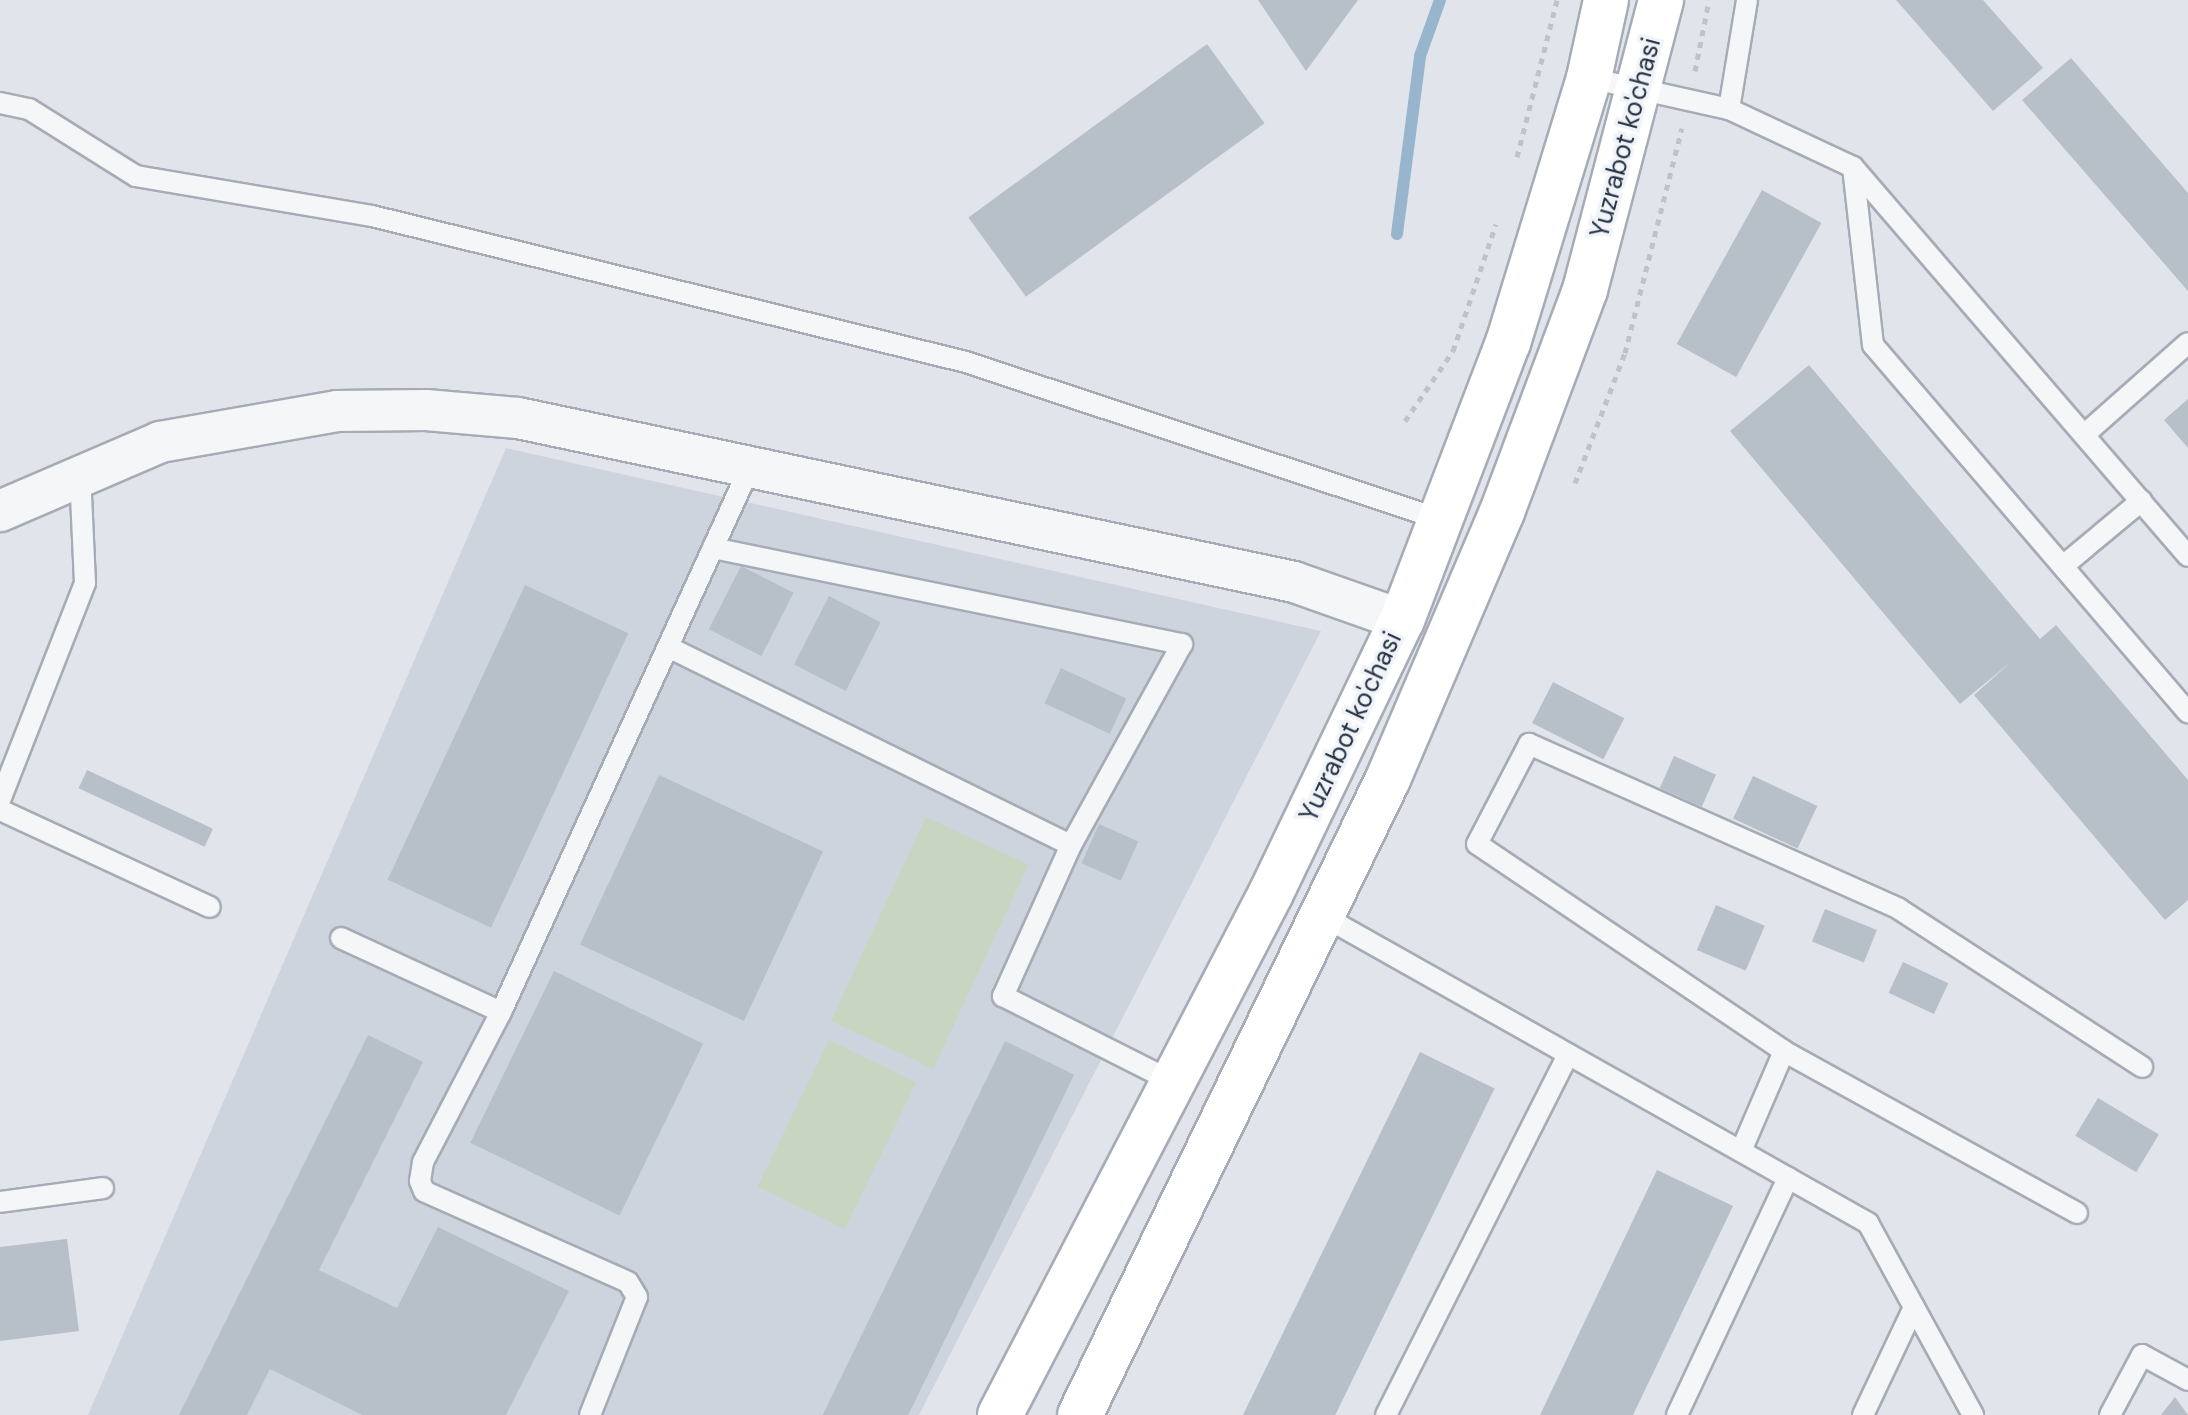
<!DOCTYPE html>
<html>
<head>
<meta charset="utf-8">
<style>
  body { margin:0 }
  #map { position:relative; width:2188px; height:1415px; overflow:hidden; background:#e1e5eb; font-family:"DM Sans",sans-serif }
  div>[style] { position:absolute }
  .built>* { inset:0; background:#ced4dd }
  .green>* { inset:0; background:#c7d5c1; transform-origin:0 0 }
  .stream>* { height:12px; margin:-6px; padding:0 6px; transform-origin:6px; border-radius:6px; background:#98b5ce }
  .building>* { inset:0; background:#b7bfc9; transform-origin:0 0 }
  .path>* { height:5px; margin-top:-2.5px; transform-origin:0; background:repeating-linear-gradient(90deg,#bfc3c9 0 6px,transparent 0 12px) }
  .roads { filter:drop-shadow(2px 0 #a5acb6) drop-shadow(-2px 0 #a5acb6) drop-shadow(0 2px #a5acb6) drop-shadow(0 -2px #a5acb6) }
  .service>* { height:20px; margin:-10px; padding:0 10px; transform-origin:10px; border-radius:10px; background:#f4f6f8 }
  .minor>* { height:40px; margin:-20px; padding:0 20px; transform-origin:20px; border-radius:20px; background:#f4f6f8 }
  .primary>* { height:44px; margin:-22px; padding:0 22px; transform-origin:22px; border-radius:22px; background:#fff }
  span { translate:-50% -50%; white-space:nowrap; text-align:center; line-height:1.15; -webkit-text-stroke:7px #f0f4f8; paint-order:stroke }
  .street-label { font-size:26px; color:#273344 }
</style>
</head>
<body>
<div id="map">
  <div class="built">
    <i style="clip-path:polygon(506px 448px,1321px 631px,919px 1415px,88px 1415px)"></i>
  </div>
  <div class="green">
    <i style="left:926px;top:817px;width:113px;height:225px;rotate:25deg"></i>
    <i style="left:829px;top:1040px;width:97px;height:163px;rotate:26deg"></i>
  </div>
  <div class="stream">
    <i style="left:1397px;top:234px;width:179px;rotate:-82.6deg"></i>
    <i style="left:1420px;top:56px;width:59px;rotate:-70.3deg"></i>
  </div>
  <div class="building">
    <i style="clip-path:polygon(1258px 0,1358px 0,1306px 71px)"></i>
    <i style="clip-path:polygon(1896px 0,1983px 0,2043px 68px,1993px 111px)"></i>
    <i style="left:1207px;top:44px;width:98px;height:295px;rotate:54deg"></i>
    <i style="clip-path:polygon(2071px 58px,2188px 193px,2188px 291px,2022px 100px)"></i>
    <i style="left:1762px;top:190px;width:68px;height:176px;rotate:29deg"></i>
    <i style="clip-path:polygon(1809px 365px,2040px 639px,2056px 625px,2188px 780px,2188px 900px,2165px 920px,1974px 695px,2012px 661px,1960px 704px,1730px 431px)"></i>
    <i style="clip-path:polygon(2188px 399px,2188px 448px,2164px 420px)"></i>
    <i style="left:741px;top:566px;width:59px;height:71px;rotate:27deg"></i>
    <i style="left:525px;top:585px;width:114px;height:325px;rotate:25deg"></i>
    <i style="left:829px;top:596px;width:58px;height:77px;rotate:27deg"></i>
    <i style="left:1061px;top:668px;width:72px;height:39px;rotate:25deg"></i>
    <i style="left:1553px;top:682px;width:80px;height:46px;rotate:27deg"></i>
    <i style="left:1674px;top:756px;width:46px;height:35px;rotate:24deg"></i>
    <i style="left:87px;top:770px;width:139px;height:20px;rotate:25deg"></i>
    <i style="left:659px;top:775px;width:181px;height:187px;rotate:25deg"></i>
    <i style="left:1753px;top:776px;width:71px;height:47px;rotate:25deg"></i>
    <i style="left:1099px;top:824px;width:43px;height:43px;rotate:24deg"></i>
    <i style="left:1716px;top:905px;width:53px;height:49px;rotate:23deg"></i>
    <i style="left:1825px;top:909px;width:56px;height:35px;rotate:22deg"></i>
    <i style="left:1903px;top:962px;width:50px;height:34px;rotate:25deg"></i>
    <i style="left:554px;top:971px;width:166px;height:191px;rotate:26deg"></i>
    <i style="clip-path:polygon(368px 1035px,423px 1062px,319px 1270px,397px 1308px,438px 1227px,569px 1291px,506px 1415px,362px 1415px,270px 1369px,247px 1415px,179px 1415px)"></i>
    <i style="left:1005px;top:1041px;width:77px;height:418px;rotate:26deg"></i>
    <i style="left:1420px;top:1052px;width:83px;height:405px;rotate:26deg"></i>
    <i style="left:2098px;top:1098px;width:71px;height:44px;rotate:31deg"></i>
    <i style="clip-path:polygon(1657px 1170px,1733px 1206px,1633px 1415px,1540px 1415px)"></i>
    <i style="clip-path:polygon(67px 1239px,79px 1331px,0 1341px,0 1247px)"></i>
    <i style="clip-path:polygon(2175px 1397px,2188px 1415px,2161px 1415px)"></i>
  </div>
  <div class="path">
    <i style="left:1695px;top:71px;width:72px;rotate:-78.8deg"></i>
    <i style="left:1517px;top:157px;width:162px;rotate:-75.7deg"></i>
    <i style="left:1405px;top:421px;width:85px;rotate:-55.6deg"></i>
    <i style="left:1453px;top:351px;width:134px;rotate:-71.3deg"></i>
    <i style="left:1575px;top:483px;width:139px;rotate:-69deg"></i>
    <i style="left:1625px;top:353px;width:232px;rotate:-75.8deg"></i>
  </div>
  <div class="roads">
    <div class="service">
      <i style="left:1589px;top:78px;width:143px;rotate:12.5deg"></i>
      <i style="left:1729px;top:109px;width:137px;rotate:25.1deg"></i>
      <i style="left:1853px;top:167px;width:513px;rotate:49.27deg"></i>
      <i style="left:0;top:103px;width:30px;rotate:12deg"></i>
      <i style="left:29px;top:109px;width:126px;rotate:32.1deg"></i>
      <i style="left:136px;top:176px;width:239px;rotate:9.6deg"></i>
      <i style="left:372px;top:216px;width:612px;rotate:13.81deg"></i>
      <i style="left:966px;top:362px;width:502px;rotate:18.36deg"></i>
      <i style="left:1729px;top:109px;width:110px;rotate:-80.6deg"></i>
      <i style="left:1853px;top:167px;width:179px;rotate:83.6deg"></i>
      <i style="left:1873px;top:345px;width:484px;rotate:49.4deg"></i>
      <i style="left:2085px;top:434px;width:137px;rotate:-41.5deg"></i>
      <i style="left:713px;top:548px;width:479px;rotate:11.6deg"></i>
      <i style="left:1182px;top:644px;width:230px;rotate:118.9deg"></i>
      <i style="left:1071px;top:845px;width:166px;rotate:114.2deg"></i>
      <i style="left:1003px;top:996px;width:193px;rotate:26.8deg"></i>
      <i style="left:2063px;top:566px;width:102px;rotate:-39.8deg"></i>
      <i style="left:668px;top:647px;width:449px;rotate:26.2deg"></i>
      <i style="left:0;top:800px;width:233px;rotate:-68.6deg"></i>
      <i style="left:85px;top:583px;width:111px;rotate:-92.6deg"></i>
      <i style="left:0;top:810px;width:231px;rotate:24.8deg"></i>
      <i style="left:1323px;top:916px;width:626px;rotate:29.39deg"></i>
      <i style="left:1868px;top:1223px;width:219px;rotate:61.3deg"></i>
      <i style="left:341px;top:938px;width:176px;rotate:24.8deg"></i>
      <i style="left:1741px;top:1151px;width:109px;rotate:-66.7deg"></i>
      <i style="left:0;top:1202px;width:104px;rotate:-7.7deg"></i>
      <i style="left:2077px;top:1213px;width:335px;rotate:-151.1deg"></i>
      <i style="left:1784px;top:1051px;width:370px;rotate:-146deg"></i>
      <i style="left:1477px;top:844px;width:113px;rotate:-62.5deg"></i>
      <i style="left:1529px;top:744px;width:405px;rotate:24deg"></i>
      <i style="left:1899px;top:909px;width:290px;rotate:33deg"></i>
      <i style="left:590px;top:1415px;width:127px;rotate:-68.3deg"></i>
      <i style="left:637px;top:1297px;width:17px;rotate:-121deg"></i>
      <i style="left:628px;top:1282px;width:223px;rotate:-156deg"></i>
      <i style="left:424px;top:1191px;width:11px;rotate:-112deg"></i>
      <i style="left:420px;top:1181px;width:19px;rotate:-81deg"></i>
      <i style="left:423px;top:1162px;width:169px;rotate:-62.5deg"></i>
      <i style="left:501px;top:1012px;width:599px;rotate:-65.45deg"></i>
      <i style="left:1386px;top:1415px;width:404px;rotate:-63.2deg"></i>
      <i style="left:1677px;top:1415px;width:262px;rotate:-64.9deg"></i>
      <i style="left:1863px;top:1415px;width:119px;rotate:-64.7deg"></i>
      <i style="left:2110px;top:1415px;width:68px;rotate:-61.9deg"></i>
      <i style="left:2142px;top:1355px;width:52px;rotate:28.5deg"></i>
    </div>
    <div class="minor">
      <i style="left:0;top:511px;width:174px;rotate:-23.3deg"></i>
      <i style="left:160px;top:442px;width:180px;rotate:-9.9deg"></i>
      <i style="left:337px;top:411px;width:89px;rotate:-0.6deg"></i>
      <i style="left:426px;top:410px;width:92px;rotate:5deg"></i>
      <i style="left:518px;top:418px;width:793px;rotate:11.93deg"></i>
      <i style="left:1294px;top:582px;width:114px;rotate:19.4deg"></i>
    </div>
    <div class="primary">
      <i style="left:1000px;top:1415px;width:588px;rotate:-62.56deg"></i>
      <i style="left:1271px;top:893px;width:303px;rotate:-64.4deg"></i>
      <i style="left:1402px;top:620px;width:297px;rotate:-69.1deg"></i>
      <i style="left:1508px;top:343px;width:277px;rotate:-73deg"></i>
      <i style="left:1589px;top:78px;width:80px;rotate:-77.7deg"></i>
      <i style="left:1080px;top:1415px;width:707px;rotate:-64.16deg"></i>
      <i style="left:1388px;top:779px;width:290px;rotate:-66.9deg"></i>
      <i style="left:1502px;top:512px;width:237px;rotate:-69.5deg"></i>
      <i style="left:1585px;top:290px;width:300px;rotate:-75.3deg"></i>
    </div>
  </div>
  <div class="street-label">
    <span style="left:1626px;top:138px;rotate:-75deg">Yuzrabot ko'chasi</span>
    <span style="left:1351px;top:727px;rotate:-65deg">Yuzrabot ko'chasi</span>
  </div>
</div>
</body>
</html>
